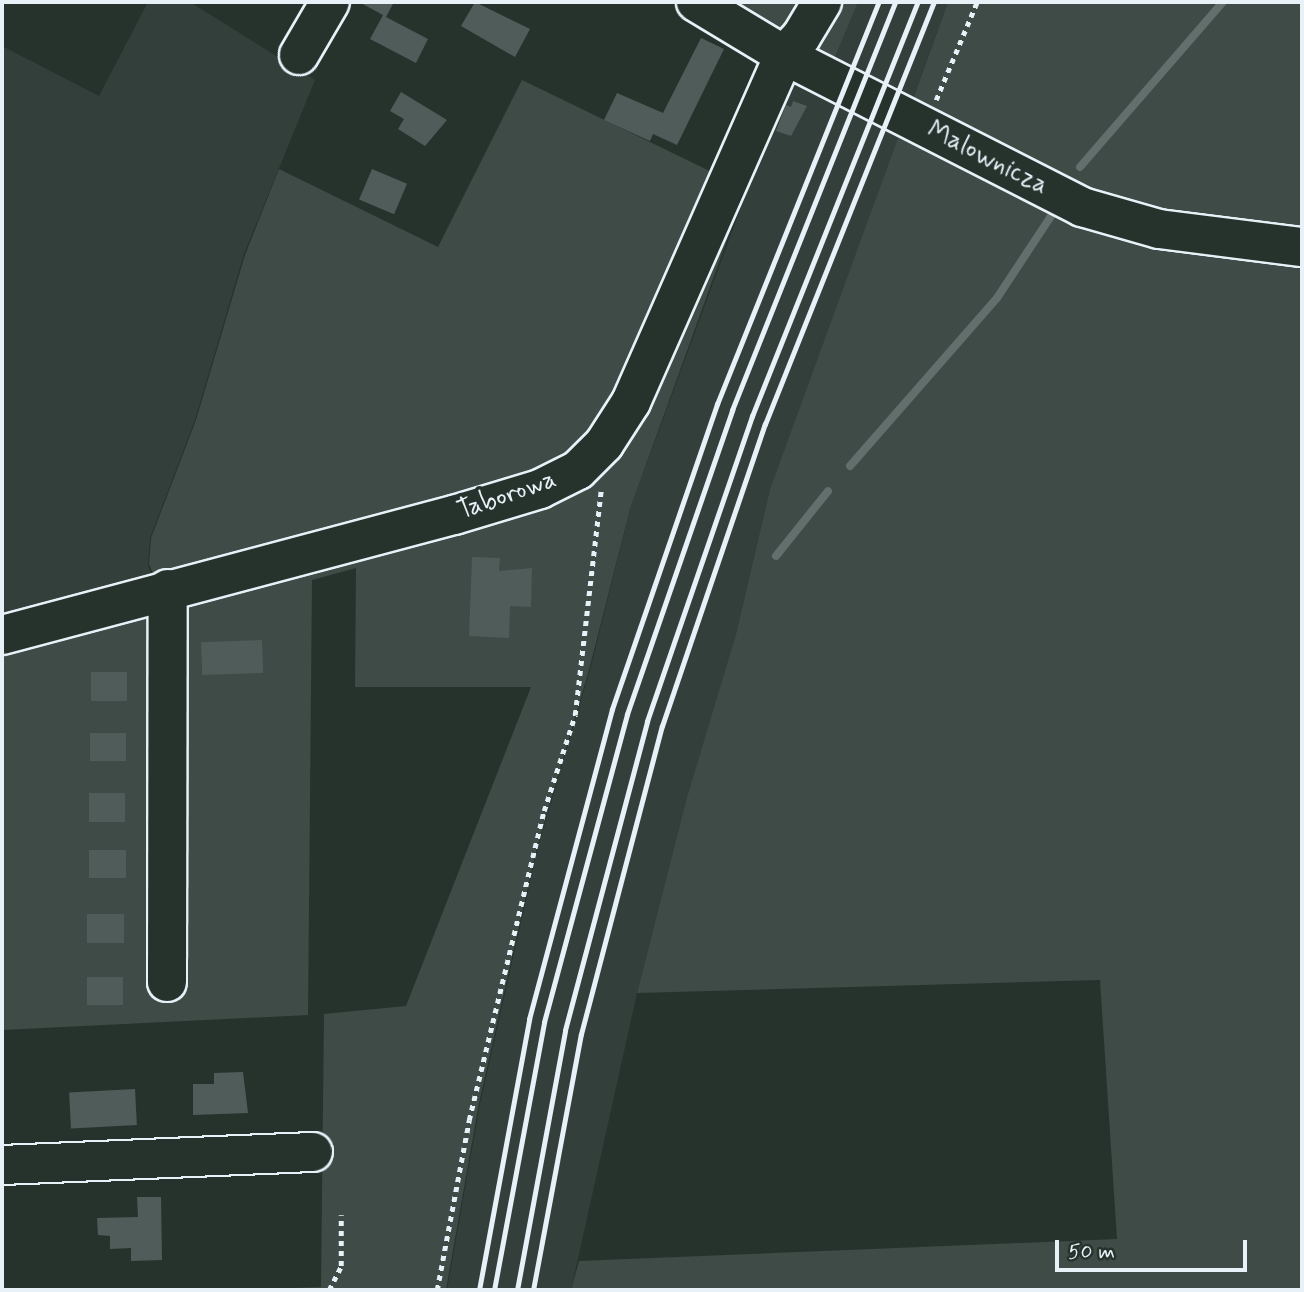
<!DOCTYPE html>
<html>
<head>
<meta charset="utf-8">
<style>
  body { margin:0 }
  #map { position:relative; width:1304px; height:1292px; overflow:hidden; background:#26332d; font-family:Mynerve,sans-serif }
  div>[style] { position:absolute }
  .built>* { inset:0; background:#333f3a }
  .green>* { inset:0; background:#3e4b47 }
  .stream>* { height:8px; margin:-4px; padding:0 4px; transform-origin:4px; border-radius:4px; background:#636f6d }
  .building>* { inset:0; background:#505c59; transform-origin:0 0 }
  .path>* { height:4.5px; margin-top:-2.25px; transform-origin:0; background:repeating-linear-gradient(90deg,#e8f1f8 0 5px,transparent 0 10px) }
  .roads { filter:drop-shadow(2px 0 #e8f1f8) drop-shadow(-2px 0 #e8f1f8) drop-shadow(0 2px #e8f1f8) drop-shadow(0 -2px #e8f1f8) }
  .minor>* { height:38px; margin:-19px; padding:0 19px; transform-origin:19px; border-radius:19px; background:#26332d }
  .rail>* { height:5px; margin:-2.5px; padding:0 2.5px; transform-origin:2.5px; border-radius:2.5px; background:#e8f1f8 }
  span { translate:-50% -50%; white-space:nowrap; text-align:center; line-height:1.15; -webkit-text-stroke:7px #26332d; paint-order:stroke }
  .street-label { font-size:26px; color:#e8f1f8 }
  .frame { position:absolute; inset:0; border:4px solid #e8f1f8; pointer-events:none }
  .scale { position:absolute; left:1055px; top:1240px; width:192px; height:32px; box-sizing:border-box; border:4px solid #e8f1f8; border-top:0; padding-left:9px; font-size:21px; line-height:24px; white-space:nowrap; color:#e8f1f8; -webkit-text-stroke:5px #26332d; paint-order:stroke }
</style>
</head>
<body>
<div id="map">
  <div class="built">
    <i style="clip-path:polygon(148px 2px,190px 2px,315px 80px,244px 254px,195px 420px,150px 538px,148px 565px,157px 593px,42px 621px,2px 611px,2px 46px,99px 96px)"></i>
    <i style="clip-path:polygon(857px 2px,948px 2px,770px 489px,736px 634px,687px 797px,637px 993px,571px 1290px,447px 1290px,480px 1104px,538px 847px,590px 670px,630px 509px,784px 90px)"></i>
  </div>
  <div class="green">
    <i style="clip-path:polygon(720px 2px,812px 2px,788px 41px)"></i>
    <i style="clip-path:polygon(830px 2px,858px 2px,831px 66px,804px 51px)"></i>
    <i style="clip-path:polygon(948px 2px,1302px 2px,1302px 235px,1123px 210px,910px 107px)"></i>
    <i style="clip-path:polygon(522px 80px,720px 176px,618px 409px,560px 467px,155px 578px,149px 564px,151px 538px,196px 420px,245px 255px,279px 169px,438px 247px)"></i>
    <i style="clip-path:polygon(898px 138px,1106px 231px,1302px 259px,1302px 1290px,571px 1290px,579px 1261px,1117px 1239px,1100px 980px,637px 993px,687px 797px,736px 634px,770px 489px)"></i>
    <i style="clip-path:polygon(744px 193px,630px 509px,589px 670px,537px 847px,479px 1103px,446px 1290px,240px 1290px,321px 1287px,324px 1014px,406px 1006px,531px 687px,355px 687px,356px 568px,312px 580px,308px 1015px,2px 1030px,2px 652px,548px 499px)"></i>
  </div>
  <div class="stream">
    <i style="left:1080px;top:167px;width:218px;rotate:-49.1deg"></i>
    <i style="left:850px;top:466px;width:223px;rotate:-48.8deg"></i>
    <i style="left:997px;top:298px;width:102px;rotate:-56.6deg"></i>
    <i style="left:776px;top:556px;width:83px;rotate:-51.3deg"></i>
  </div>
  <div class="building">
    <i style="clip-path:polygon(359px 2px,394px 2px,386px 17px,428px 39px,416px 63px,370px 39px,383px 15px)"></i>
    <i style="clip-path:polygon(475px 2px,530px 29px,515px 57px,461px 26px)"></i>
    <i style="clip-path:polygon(701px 38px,724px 49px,677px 145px,653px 134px,650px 141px,604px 120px,617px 93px,663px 113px)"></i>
    <i style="clip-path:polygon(401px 92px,447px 120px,425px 146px,398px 129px,404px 119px,390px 111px)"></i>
    <i style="clip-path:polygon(793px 101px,807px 106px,791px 136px,776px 131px,786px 105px,791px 107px)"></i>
    <i style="left:372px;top:169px;width:38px;height:33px;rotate:23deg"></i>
    <i style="clip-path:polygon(472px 557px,500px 558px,499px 571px,532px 568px,531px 607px,510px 606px,509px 638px,469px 636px)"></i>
    <i style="left:262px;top:640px;width:33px;height:61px;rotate:88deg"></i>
    <i style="left:91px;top:672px;width:36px;height:29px"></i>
    <i style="left:90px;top:733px;width:36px;height:28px"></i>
    <i style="left:89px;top:793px;width:36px;height:29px"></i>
    <i style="left:89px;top:850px;width:37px;height:28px"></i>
    <i style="left:124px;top:914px;width:29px;height:37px;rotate:90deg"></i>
    <i style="left:87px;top:977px;width:36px;height:28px"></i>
    <i style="clip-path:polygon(243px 1072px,248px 1113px,193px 1115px,193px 1084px,214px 1084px,214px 1073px)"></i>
    <i style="left:135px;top:1089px;width:36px;height:66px;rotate:87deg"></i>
    <i style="clip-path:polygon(137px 1197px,161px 1197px,162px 1260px,131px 1261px,131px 1248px,110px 1249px,110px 1236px,98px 1235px,97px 1218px,138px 1217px)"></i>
  </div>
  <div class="path">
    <i style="left:936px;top:100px;width:106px;rotate:-67.3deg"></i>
    <i style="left:329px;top:1290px;width:27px;rotate:-63deg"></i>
    <i style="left:341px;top:1266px;width:51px;rotate:-90deg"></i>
    <i style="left:437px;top:1290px;width:173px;rotate:-79.3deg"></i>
    <i style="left:469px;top:1120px;width:318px;rotate:-76.4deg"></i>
    <i style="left:544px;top:811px;width:101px;rotate:-72.1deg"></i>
    <i style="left:575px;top:715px;width:226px;rotate:-83.4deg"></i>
  </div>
  <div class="roads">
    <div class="minor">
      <i style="left:696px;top:2px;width:103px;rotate:31.1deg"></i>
      <i style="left:784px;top:55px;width:335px;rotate:27deg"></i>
      <i style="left:1082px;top:207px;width:80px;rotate:15.9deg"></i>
      <i style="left:1159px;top:229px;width:144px;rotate:7.2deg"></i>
      <i style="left:299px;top:55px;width:61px;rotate:-59.7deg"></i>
      <i style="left:2px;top:635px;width:468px;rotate:-14.9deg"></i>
      <i style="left:454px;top:515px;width:90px;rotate:-16.8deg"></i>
      <i style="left:540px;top:489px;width:42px;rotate:-26.6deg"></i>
      <i style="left:578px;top:470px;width:37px;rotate:-45deg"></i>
      <i style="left:604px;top:444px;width:50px;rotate:-57.3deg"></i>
      <i style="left:631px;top:402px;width:379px;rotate:-66.2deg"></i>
      <i style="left:784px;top:55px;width:25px;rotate:-47deg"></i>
      <i style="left:801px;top:37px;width:41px;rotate:-59deg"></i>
      <i style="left:167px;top:982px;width:393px;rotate:-89.9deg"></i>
      <i style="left:2px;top:1165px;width:311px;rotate:-2.4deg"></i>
    </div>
  </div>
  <div class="rail">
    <i style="left:479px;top:1290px;width:276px;rotate:-79.5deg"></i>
    <i style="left:529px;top:1019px;width:321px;rotate:-75deg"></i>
    <i style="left:612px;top:709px;width:323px;rotate:-71deg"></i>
    <i style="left:717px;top:404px;width:433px;rotate:-68.1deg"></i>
    <i style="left:494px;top:1290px;width:273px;rotate:-79.4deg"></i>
    <i style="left:544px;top:1022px;width:319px;rotate:-74.9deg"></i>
    <i style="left:627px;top:714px;width:322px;rotate:-70.9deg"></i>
    <i style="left:732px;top:410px;width:439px;rotate:-68.2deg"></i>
    <i style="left:517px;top:1290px;width:264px;rotate:-79.5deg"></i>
    <i style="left:565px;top:1030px;width:320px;rotate:-75.1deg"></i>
    <i style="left:647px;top:721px;width:323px;rotate:-71deg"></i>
    <i style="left:752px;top:416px;width:446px;rotate:-68.2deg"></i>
    <i style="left:533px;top:1290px;width:260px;rotate:-79.4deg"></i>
    <i style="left:581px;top:1034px;width:318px;rotate:-75.3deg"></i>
    <i style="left:662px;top:726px;width:319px;rotate:-71.2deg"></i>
    <i style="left:765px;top:424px;width:455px;rotate:-68.2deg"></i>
  </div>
  <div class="street-label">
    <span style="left:987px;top:159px;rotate:27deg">Malownicza</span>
    <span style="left:507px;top:496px;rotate:-19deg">Taborowa</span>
  </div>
  <div class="frame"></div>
  <div class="scale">50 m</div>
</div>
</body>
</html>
